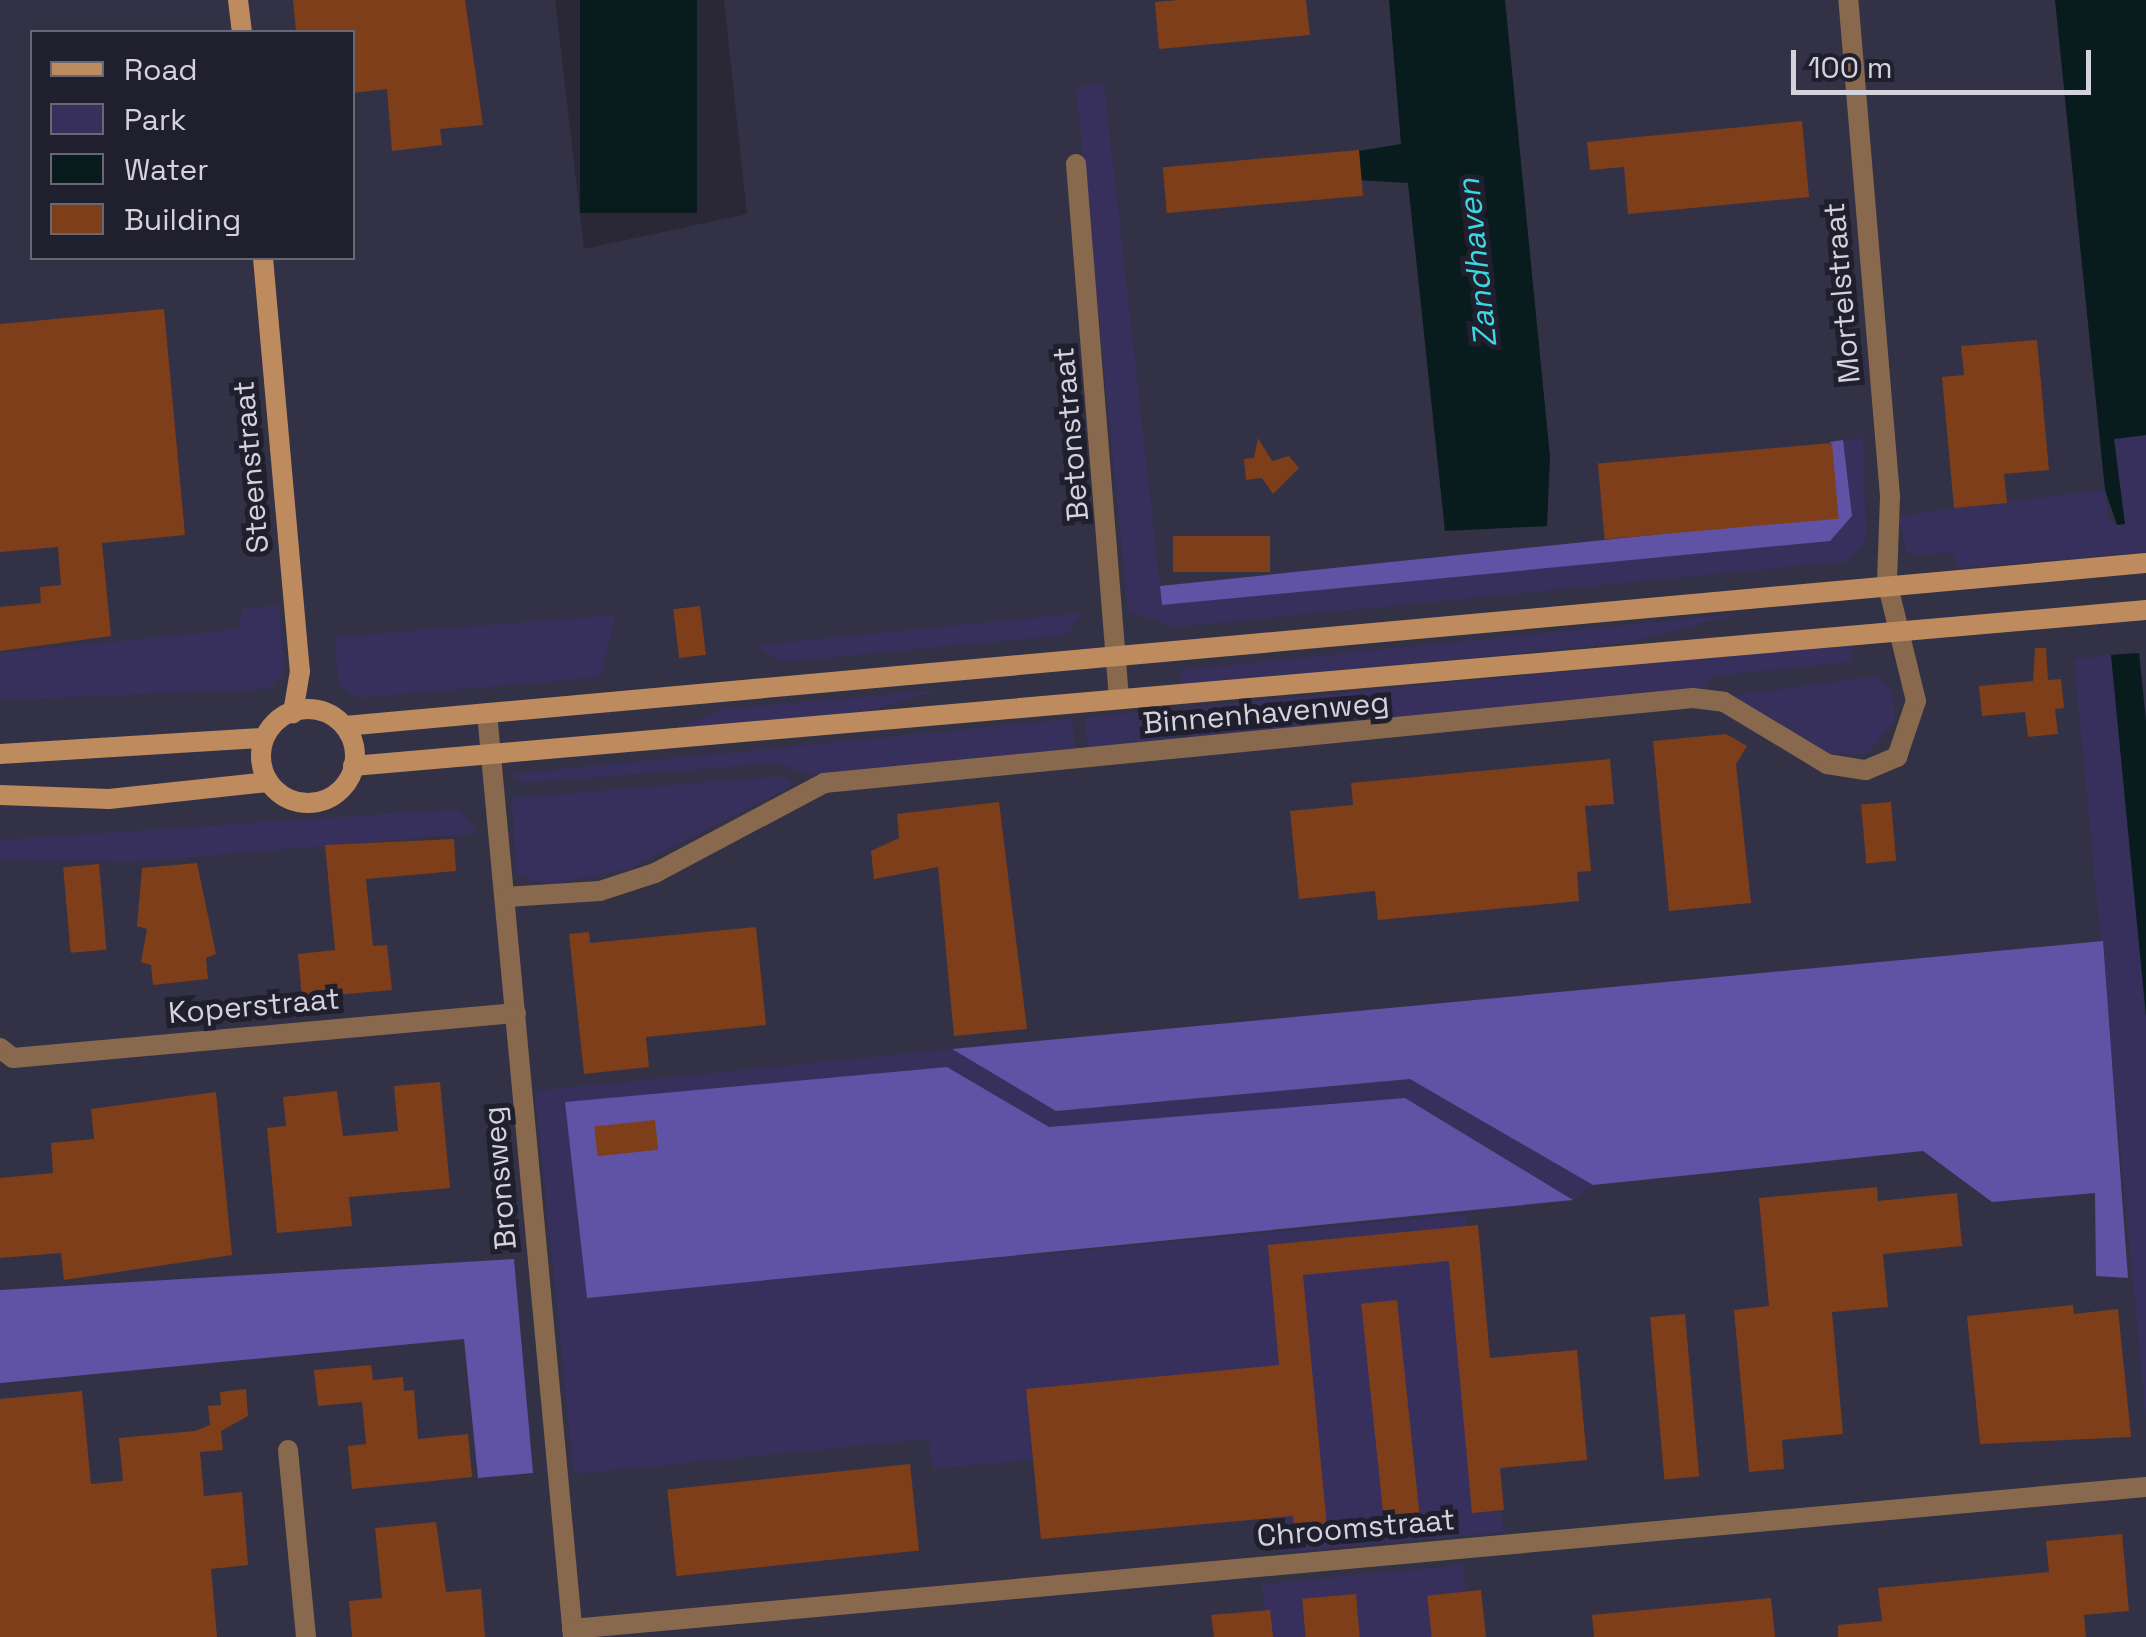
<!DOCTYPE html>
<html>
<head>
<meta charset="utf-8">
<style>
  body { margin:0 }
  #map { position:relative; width:2146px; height:1637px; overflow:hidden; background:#2a2837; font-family:"Space Grotesk",sans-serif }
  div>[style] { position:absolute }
  .built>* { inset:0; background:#333146 }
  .green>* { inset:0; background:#37305d; transform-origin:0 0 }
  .forest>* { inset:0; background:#6052a4 }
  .water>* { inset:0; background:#081b1d; transform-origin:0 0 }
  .building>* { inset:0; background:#7f3e1a; transform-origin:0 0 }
  .street>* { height:20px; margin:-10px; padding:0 10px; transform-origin:10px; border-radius:10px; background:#88694d }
  .secondary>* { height:20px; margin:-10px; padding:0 10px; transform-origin:10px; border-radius:10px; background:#bd8b5e }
  .secondary>.ring { margin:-10px; padding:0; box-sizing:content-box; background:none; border:20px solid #bd8b5e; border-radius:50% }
  span { translate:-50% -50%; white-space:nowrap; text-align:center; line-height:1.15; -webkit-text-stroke:10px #201f2d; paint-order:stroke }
  .street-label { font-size:30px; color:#d4d3dd }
  .water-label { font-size:32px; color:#3bd8e3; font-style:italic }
  .legend { position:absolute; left:30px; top:30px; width:325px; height:230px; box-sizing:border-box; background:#201f2d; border:2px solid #686773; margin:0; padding:12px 18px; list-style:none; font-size:30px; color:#d4d3dd }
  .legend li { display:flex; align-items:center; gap:20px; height:50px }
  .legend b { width:50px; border:2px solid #686773 }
  .scale { position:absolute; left:1791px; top:50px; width:300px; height:45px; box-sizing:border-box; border:5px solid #d4d3dd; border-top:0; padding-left:12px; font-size:30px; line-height:35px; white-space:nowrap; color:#d4d3dd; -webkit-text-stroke:8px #201f2d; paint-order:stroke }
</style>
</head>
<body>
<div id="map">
  <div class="built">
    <i style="clip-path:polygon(evenodd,0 0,555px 0,584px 249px,747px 214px,724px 0,1390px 0,1446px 531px,1491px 0,2146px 0,2146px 1637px,0 1637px,0 0,32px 32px,352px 32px,352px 258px,32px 258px,32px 32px)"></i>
  </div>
  <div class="green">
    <i style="clip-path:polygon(1104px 84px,1162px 605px,1641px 558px,1852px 516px,1843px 440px,1863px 438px,1866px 539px,1849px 561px,1175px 627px,1128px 611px,1076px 87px)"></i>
    <i style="clip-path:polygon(2146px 435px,2146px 552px,1958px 568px,1953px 553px,1907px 554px,1898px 517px,1948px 509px,2105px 490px,2109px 523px,2125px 524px,2114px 439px)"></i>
    <i style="clip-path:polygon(279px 605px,285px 672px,268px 689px,0 700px,0 653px,238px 629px,242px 609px)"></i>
    <i style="clip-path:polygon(1083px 613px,1066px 635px,782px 662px,756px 645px)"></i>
    <i style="clip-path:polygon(1743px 613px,1623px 643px,1182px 686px,1180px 670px)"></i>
    <i style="clip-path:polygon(616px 615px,601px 677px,359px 698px,339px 685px,334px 637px)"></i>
    <i style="clip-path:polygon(1852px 644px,1853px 662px,1712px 676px,1703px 688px,1187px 738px,1184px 708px)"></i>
    <i style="clip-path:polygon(2111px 655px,2146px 1016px,2146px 1417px,2074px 659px)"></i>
    <i style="clip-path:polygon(1878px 676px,1892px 691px,1895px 720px,1867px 754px,1830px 754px,1722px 697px)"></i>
    <i style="clip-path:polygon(941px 690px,852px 715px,680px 728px,725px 709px)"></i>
    <i style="left:1170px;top:709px;width:31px;height:86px;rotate:84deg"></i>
    <i style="clip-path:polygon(1072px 719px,1075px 749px,810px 775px,778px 763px,524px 783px,510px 774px)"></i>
    <i style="clip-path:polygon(785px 776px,793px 785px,630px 869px,548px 885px,516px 874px,512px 798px)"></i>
    <i style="clip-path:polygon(459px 809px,477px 833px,132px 862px,0 860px,0 840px)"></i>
    <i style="clip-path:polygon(952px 1049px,1056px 1111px,1410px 1078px,1593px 1185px,1573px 1200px,1405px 1098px,1049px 1127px,947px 1067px,566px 1102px,587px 1297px,1466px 1214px,1504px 1532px,1282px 1553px,1265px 1380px,1027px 1398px,1033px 1460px,933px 1468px,928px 1439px,574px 1474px,535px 1091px)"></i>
    <i style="clip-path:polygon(1463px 1565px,1469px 1637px,1267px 1637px,1262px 1584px)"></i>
  </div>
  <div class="forest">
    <i style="clip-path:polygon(1843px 440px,1852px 516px,1830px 541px,1162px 605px,1160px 586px,1836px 516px,1830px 442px)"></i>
    <i style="clip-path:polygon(2103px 941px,2128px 1278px,2096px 1276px,2095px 1193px,1992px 1202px,1923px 1151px,1593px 1185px,1410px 1079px,1056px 1111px,952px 1049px)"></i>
    <i style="clip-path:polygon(947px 1067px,1049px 1127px,1405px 1098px,1573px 1200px,587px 1298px,565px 1102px)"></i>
    <i style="clip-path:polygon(514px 1259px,533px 1473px,478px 1478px,464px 1339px,0 1383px,0 1290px)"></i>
  </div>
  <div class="water">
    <i style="left:580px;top:0;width:117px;height:213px"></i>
    <i style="clip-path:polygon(1389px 0,1505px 0,1550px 457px,1547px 526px,1445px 531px,1408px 183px,1356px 180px,1353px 152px,1401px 144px)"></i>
    <i style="clip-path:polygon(2055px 0,2146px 0,2146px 435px,2114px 439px,2125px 524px,2117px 525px,2105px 490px)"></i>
    <i style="clip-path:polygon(2139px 653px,2146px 721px,2146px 1016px,2111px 655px)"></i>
  </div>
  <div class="building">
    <i style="clip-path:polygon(293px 0,465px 0,483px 125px,440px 129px,442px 145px,392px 151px,387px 89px,352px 93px,352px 32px,296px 32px)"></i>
    <i style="clip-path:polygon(1179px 0,1306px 0,1310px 35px,1159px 49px,1155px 2px)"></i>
    <i style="clip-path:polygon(1802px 121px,1809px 197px,1628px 214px,1624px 167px,1590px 170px,1587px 142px)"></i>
    <i style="left:1359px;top:150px;width:46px;height:197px;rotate:85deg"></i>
    <i style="clip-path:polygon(164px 309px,185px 535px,102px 543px,111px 636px,0 651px,0 607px,41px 603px,40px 587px,61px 585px,58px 547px,0 552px,0 324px)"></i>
    <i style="clip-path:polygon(2037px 340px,2049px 470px,2004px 474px,2007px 503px,1954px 508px,1942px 377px,1964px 375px,1961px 346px)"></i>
    <i style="clip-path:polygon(1258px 438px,1272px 461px,1289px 456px,1299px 468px,1273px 494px,1262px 478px,1246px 480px,1244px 459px,1254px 458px)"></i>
    <i style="left:1832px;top:443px;width:76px;height:235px;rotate:85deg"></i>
    <i style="left:1270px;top:536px;width:36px;height:97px;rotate:90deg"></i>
    <i style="left:700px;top:606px;width:49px;height:27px;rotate:83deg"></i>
    <i style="clip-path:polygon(2035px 648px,2046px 648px,2048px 680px,2061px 679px,2064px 708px,2055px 709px,2058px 734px,2028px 737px,2025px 712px,1982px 716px,1979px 686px,2033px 681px)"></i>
    <i style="clip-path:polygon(1726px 734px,1747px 746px,1736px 764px,1751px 903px,1669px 911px,1653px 741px)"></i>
    <i style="clip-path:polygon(1610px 759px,1614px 804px,1585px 806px,1591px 871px,1577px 872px,1579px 901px,1378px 920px,1375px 891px,1299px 899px,1290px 811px,1353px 805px,1351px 783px)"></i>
    <i style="clip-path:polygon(999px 802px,1027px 1029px,954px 1036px,938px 867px,874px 879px,871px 851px,899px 838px,897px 814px)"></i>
    <i style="left:1891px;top:802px;width:59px;height:30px;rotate:85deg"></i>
    <i style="clip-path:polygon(454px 839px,456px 871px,366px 879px,373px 946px,387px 945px,392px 990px,302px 998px,298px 954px,335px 950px,325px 845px)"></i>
    <i style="clip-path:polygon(197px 863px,216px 954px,206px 958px,208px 979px,153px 985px,151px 965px,141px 962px,147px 929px,137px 926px,142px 868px)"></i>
    <i style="left:99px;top:864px;width:86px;height:36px;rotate:85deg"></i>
    <i style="clip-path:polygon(756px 927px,766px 1025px,646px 1037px,649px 1067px,584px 1074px,569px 934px,589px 932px,590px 943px)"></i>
    <i style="clip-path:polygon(440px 1082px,450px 1188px,349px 1197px,352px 1226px,277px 1233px,267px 1128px,286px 1126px,283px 1097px,337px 1091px,343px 1136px,398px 1131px,394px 1086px)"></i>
    <i style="clip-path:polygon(216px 1092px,232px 1255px,64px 1280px,61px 1253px,0 1258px,0 1178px,53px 1173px,51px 1143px,94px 1139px,91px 1109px)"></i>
    <i style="left:655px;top:1120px;width:30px;height:61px;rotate:84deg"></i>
    <i style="clip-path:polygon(1877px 1187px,1878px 1201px,1957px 1193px,1962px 1246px,1883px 1254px,1888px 1307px,1832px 1312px,1843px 1434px,1782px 1440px,1784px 1469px,1749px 1472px,1734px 1310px,1769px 1306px,1759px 1198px)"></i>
    <i style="clip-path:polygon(1478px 1225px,1490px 1358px,1577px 1350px,1587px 1460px,1500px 1468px,1504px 1510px,1472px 1513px,1449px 1261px,1303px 1275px,1327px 1527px,1294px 1530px,1293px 1516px,1041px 1539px,1026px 1389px,1279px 1365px,1268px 1245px)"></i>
    <i style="left:1397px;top:1300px;width:219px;height:36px;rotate:84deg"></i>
    <i style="clip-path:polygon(2073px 1305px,2074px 1314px,2118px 1309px,2131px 1437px,1980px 1444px,1967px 1316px)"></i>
    <i style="left:1685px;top:1314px;width:163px;height:35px;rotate:85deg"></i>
    <i style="clip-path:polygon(371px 1365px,373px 1380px,403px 1377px,404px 1391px,414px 1390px,418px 1439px,468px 1434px,472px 1477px,352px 1489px,348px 1446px,366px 1444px,362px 1402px,318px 1406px,314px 1370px)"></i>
    <i style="clip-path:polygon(246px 1389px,248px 1416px,221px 1431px,223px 1450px,200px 1452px,204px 1496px,242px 1492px,248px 1565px,211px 1569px,217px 1637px,0 1637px,0 1399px,82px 1391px,91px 1484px,123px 1481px,119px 1438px,195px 1431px,210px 1425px,208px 1406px,221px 1405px,220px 1392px)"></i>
    <i style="left:910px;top:1464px;width:87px;height:244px;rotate:84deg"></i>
    <i style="clip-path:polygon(436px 1522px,446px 1592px,481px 1589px,485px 1637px,352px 1637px,349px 1601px,382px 1598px,375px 1528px)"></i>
    <i style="clip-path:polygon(2122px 1534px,2129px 1611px,2084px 1615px,2086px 1637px,1838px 1637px,1838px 1625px,1882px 1621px,1878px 1588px,2049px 1572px,2046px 1541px)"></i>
    <i style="left:1481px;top:1590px;width:47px;height:54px;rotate:84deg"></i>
    <i style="left:1356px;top:1594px;width:43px;height:54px;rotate:85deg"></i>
    <i style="clip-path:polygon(1771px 1598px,1775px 1637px,1594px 1637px,1592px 1615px)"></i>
    <i style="clip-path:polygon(1270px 1610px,1273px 1637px,1214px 1637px,1211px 1615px)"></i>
  </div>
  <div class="street">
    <i style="left:1076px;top:164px;width:536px;rotate:85.4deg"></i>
    <i style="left:487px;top:713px;width:928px;rotate:84.68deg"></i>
    <i style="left:506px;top:897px;width:94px;rotate:-3.7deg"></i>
    <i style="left:600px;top:891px;width:58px;rotate:-18.1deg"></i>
    <i style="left:655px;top:873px;width:191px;rotate:-28deg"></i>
    <i style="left:824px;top:783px;width:873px;rotate:-5.59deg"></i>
    <i style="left:1693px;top:698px;width:31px;rotate:7deg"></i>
    <i style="left:1724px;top:702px;width:120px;rotate:31deg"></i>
    <i style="left:1827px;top:764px;width:39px;rotate:9deg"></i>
    <i style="left:1866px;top:770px;width:34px;rotate:-23deg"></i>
    <i style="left:1897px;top:757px;width:59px;rotate:-71.3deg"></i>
    <i style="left:1916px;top:701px;width:122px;rotate:-103.7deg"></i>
    <i style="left:1887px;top:582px;width:86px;rotate:-88deg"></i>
    <i style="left:1890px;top:496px;width:498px;rotate:-94.8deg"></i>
    <i style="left:0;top:1048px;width:16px;rotate:38deg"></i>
    <i style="left:13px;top:1058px;width:505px;rotate:-5.11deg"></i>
    <i style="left:288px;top:1450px;width:188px;rotate:84.5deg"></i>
    <i style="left:572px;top:1629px;width:1580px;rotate:-5.16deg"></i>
  </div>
  <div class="secondary">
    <i style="left:238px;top:0;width:32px;rotate:83deg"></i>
    <i style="left:263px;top:258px;width:415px;rotate:84.9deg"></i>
    <i style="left:300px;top:671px;width:43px;rotate:99.5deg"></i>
    <i class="ring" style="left:261px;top:709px;width:74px;height:74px"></i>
    <i style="left:345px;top:726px;width:1808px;rotate:-5.17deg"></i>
    <i style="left:0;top:754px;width:264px;rotate:-3.5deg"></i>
    <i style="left:353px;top:766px;width:1800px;rotate:-4.97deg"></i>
    <i style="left:0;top:795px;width:109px;rotate:2.1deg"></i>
    <i style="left:109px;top:799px;width:160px;rotate:-6.1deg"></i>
  </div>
  <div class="street-label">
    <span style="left:1842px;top:293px;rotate:-95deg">Mortelstraat</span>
    <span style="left:1071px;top:434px;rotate:-95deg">Betonstraat</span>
    <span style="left:251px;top:467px;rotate:-95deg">Steenstraat</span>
    <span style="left:1266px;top:713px;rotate:-5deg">Binnenhavenweg</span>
    <span style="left:254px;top:1006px;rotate:-5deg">Koperstraat</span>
    <span style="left:500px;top:1178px;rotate:-95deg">Bronsweg</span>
    <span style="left:1356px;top:1528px;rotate:-5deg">Chroomstraat</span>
  </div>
  <div class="water-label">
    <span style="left:1477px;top:263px;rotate:-96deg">Zandhaven</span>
  </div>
  <ul class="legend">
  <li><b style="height:12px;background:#bd8b5e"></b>Road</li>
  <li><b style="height:28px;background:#37305d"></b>Park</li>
  <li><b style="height:28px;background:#081b1d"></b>Water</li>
  <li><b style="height:28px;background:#7f3e1a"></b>Building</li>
  </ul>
  <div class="scale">100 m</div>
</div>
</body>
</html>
